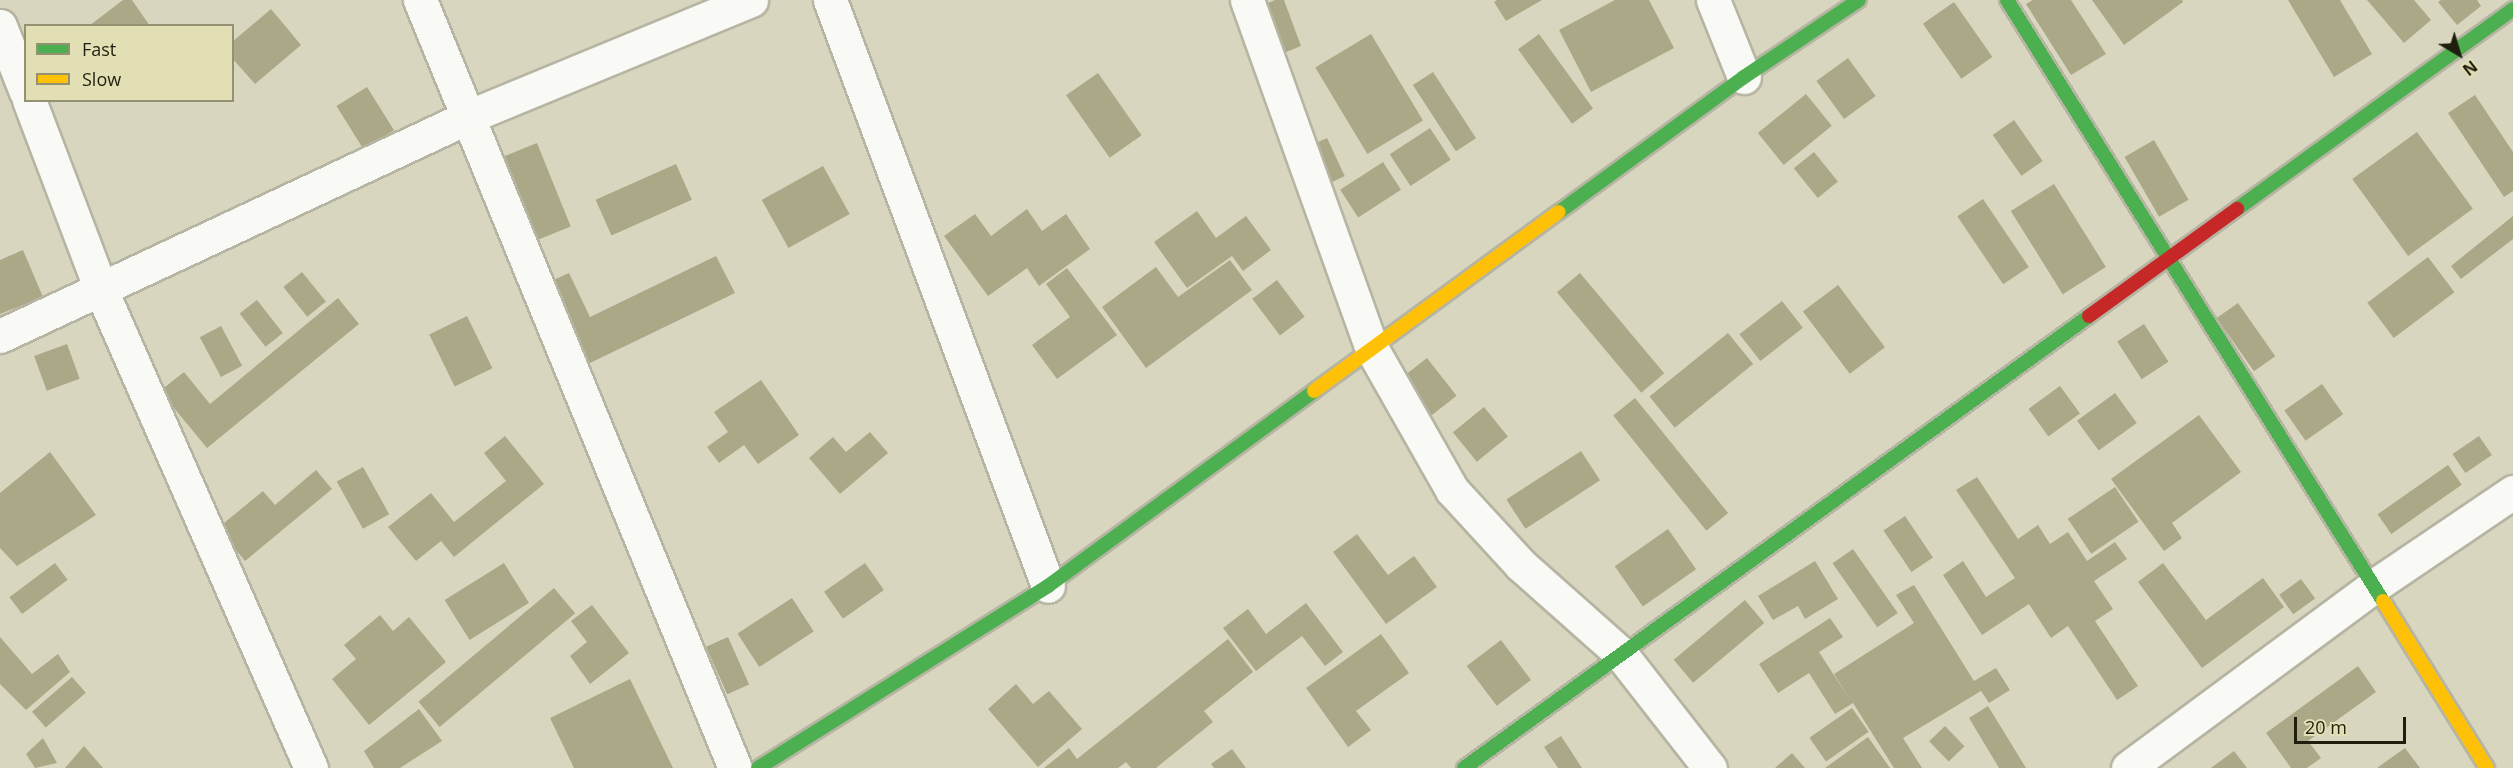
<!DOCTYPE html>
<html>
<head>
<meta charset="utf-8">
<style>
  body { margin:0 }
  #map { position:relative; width:2513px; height:768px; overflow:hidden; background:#d8d6be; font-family:"Open Sans",sans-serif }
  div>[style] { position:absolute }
  .building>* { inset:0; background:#aba888; transform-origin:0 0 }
  .roads { filter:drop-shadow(2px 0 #b6b4a2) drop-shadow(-2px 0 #b6b4a2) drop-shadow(0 2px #b6b4a2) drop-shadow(0 -2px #b6b4a2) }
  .street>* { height:33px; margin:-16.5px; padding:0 16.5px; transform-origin:16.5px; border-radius:16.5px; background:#f9f9f5 }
  .fast>* { height:14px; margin:-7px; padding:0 7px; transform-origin:7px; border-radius:7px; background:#4caf50 }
  .slow>* { height:14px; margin:-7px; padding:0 7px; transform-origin:7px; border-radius:7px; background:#ffc107 }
  .jam>* { height:14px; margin:-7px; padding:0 7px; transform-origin:7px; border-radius:7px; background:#c62828 }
  span { translate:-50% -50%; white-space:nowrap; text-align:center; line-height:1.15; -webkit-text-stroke:6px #e2dfb4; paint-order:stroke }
  .legend { position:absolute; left:24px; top:24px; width:210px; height:78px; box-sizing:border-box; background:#e2dfb4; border:2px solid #949272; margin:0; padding:8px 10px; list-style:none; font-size:18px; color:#201f0f }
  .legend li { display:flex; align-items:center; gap:12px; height:30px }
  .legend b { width:30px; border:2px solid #949272 }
  .north { position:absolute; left:2429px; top:24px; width:60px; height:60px; -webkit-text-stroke:4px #e2dfb4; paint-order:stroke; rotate:142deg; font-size:16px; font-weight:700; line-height:24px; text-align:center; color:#201f0f }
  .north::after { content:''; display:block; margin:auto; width:21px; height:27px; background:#201f0f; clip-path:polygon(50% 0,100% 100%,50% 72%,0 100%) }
  .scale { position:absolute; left:2294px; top:717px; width:112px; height:27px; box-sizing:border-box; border:3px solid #201f0f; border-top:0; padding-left:8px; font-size:18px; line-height:21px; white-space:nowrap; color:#201f0f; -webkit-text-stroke:4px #e2dfb4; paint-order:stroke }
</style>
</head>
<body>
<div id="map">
  <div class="building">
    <i style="clip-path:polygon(123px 0,132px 0,150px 26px,89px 26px)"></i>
    <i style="clip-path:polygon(1275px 0,1284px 0,1301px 46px,1279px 55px,1261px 6px)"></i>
    <i style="clip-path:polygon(1497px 0,1542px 0,1506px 21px,1494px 2px)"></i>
    <i style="clip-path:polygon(1615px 0,1649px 0,1674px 48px,1591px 92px,1559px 30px)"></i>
    <i style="clip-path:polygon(2033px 0,2071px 0,2106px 54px,2071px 75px,2026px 4px)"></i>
    <i style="clip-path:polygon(2092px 0,2182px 0,2183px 2px,2124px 45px)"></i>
    <i style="clip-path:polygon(2288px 0,2340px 0,2372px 54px,2334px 77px)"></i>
    <i style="clip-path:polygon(2367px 0,2414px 0,2431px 20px,2404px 43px)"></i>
    <i style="clip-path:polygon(2441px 0,2477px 0,2481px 6px,2457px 25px,2438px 2px)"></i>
    <i style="left:1954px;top:2px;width:67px;height:38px;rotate:55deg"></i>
    <i style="clip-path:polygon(271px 9px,301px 45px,255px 84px,232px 58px,232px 42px)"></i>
    <i style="left:1371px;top:34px;width:101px;height:65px;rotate:59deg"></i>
    <i style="left:1539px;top:34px;width:92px;height:26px;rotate:54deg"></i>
    <i style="left:1848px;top:58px;width:47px;height:39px;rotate:54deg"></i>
    <i style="left:1433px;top:72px;width:79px;height:24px;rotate:57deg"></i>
    <i style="left:1098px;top:73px;width:76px;height:39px;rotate:55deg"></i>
    <i style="left:367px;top:87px;width:51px;height:36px;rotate:58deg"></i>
    <i style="left:1806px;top:94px;width:41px;height:62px;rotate:51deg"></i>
    <i style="clip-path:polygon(2475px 95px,2513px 152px,2513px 191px,2504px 197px,2448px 113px)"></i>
    <i style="left:2014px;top:120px;width:50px;height:26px;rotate:55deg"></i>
    <i style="left:1430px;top:128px;width:38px;height:48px;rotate:57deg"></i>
    <i style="left:2417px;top:132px;width:95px;height:80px;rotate:54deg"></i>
    <i style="left:1327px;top:138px;width:42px;height:18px;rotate:65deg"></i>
    <i style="left:2154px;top:140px;width:69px;height:34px;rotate:60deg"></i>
    <i style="left:537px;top:143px;width:90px;height:42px;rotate:68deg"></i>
    <i style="left:1814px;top:152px;width:38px;height:26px;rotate:51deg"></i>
    <i style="left:1383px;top:162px;width:33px;height:51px;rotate:57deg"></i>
    <i style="left:676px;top:164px;width:39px;height:88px;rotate:66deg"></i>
    <i style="left:823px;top:166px;width:55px;height:70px;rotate:61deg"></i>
    <i style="left:2054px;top:184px;width:98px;height:51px;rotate:58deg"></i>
    <i style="left:1983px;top:199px;width:82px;height:31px;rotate:56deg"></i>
    <i style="clip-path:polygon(1027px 209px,1042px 231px,1066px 214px,1090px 249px,1039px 286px,1027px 268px,988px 296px,944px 236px,975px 214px,991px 236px)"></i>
    <i style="clip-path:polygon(1197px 211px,1216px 238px,1246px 216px,1271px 250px,1243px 271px,1232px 256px,1187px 288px,1154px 242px)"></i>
    <i style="clip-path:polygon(2513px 216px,2513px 239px,2461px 279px,2451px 266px)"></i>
    <i style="clip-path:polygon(23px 250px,43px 297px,0 314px,0 260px)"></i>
    <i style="clip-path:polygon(716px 256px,735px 293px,588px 364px,549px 282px,569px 273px,590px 317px)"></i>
    <i style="left:2428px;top:257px;width:44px;height:76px;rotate:53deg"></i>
    <i style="clip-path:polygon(1230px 260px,1252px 290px,1146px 368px,1102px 307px,1156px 267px,1178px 297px)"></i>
    <i style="clip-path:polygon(1067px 268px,1117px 335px,1057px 379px,1032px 345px,1070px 317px,1046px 284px)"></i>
    <i style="left:302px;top:272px;width:38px;height:24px;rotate:51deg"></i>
    <i style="left:1580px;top:273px;width:131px;height:30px;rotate:50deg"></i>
    <i style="left:1277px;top:280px;width:46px;height:31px;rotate:53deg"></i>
    <i style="left:1838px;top:285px;width:78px;height:44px;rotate:53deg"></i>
    <i style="clip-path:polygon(338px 298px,359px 324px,207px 448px,160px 391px,184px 372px,210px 404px)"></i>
    <i style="left:257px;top:300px;width:42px;height:22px;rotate:52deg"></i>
    <i style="left:1782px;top:301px;width:34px;height:54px;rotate:52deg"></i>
    <i style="left:2238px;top:303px;width:65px;height:26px;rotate:55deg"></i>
    <i style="left:467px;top:316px;width:58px;height:42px;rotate:64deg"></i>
    <i style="left:2144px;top:324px;width:45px;height:32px;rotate:57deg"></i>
    <i style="left:221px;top:326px;width:45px;height:24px;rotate:62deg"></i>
    <i style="left:1728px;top:333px;width:40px;height:101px;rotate:51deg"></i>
    <i style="left:67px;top:344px;width:37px;height:35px;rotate:70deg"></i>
    <i style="left:1427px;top:358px;width:48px;height:32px;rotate:52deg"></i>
    <i style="clip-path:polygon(761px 380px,799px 435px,758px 464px,744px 445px,719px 463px,707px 447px,728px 432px,714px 412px)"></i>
    <i style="left:2322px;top:384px;width:37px;height:46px;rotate:55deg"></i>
    <i style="left:2060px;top:386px;width:34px;height:39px;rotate:54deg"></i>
    <i style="left:2115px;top:393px;width:37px;height:47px;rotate:54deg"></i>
    <i style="left:1635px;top:398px;width:148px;height:28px;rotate:51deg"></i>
    <i style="left:1484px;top:407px;width:38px;height:40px;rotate:51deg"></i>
    <i style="clip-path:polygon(2199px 415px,2241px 472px,2172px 523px,2182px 538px,2164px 551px,2111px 479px)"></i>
    <i style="clip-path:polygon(870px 432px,888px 453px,840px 494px,809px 458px,833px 437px,846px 452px)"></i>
    <i style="clip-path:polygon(505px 436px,544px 484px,454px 557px,441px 541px,416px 561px,388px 527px,431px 493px,454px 522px,506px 481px,484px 453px)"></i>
    <i style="left:2479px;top:436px;width:23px;height:32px;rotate:56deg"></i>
    <i style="left:1581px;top:451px;width:35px;height:89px;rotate:57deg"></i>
    <i style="clip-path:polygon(50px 452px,96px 515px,17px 566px,0 548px,0 493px)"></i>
    <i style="left:2448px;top:465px;width:24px;height:86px;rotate:55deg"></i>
    <i style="left:363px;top:467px;width:54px;height:30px;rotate:61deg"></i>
    <i style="clip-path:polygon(316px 470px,332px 489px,245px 561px,218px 528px,263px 491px,275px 505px)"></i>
    <i style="clip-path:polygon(1977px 477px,2018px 539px,2038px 525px,2050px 544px,2068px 532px,2087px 561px,2115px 542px,2127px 559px,2094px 581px,2113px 609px,2095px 621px,2138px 686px,2117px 700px,2068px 626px,2051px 638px,2029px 604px,1982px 635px,1943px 575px,1963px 561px,1986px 597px,2015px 578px,1956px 490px)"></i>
    <i style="left:2115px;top:487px;width:42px;height:57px;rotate:56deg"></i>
    <i style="left:1905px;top:516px;width:50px;height:26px;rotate:56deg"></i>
    <i style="left:1668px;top:529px;width:49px;height:65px;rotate:55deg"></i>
    <i style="clip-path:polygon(1357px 534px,1388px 575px,1414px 556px,1437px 587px,1386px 624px,1333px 552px)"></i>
    <i style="left:1853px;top:549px;width:78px;height:25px;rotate:55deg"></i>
    <i style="clip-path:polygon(1815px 561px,1838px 599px,1805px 619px,1798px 606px,1773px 620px,1758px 596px)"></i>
    <i style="left:55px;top:563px;width:21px;height:57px;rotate:53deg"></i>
    <i style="left:504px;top:563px;width:47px;height:70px;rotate:58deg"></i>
    <i style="left:865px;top:563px;width:33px;height:50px;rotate:55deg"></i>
    <i style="clip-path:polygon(2163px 563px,2206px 620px,2263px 578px,2284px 607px,2202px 668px,2138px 582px)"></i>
    <i style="left:2301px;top:579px;width:24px;height:27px;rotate:54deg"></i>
    <i style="clip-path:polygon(1914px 585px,1974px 681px,1996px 668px,2010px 690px,1989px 703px,1981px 691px,1903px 738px,1922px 768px,1894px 768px,1853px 703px,1835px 714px,1809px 673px,1778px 693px,1759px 664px,1830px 618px,1843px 637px,1819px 652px,1850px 700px,1834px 674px,1914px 623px,1896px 595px)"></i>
    <i style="left:554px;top:588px;width:33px;height:177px;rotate:50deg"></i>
    <i style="left:792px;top:598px;width:40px;height:65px;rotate:57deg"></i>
    <i style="left:1745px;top:600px;width:30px;height:93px;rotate:50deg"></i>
    <i style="clip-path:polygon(1306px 603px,1343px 652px,1325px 666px,1302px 636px,1256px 671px,1223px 628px,1248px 609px,1266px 634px)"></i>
    <i style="clip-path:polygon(592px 605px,629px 653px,590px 684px,570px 656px,587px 642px,571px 621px)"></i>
    <i style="clip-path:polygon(380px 615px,393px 631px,409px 617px,446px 662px,369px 725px,332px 679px,356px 659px,344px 645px)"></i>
    <i style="clip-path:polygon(1381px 634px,1409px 673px,1356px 711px,1371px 730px,1348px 747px,1306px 688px)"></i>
    <i style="clip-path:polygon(0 637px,32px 674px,58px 654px,70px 672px,26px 710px,0 684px)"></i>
    <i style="left:728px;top:637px;width:52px;height:24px;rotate:66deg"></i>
    <i style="clip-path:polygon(1228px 639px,1253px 672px,1204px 711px,1213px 722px,1156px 768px,1131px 768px,1126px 762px,1118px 768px,1044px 768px,1069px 748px,1077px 759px)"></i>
    <i style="left:1501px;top:640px;width:50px;height:43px;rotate:53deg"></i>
    <i style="clip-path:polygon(2358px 666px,2376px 692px,2308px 741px,2321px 758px,2307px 768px,2291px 768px,2266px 733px)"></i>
    <i style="left:72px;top:677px;width:21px;height:53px;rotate:49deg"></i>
    <i style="clip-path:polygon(630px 679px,673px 768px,574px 768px,550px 718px)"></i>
    <i style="clip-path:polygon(1016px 684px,1033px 704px,1049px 691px,1082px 729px,1038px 767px,988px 709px)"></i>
    <i style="clip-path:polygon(1988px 706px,2026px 768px,1999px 768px,1969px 718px)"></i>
    <i style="left:1852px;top:708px;width:29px;height:52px;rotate:55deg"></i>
    <i style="clip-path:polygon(419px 709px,442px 741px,400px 768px,374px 768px,364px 751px)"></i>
    <i style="left:1945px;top:726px;width:28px;height:22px;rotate:46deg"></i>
    <i style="clip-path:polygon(1561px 736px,1582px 768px,1558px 768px,1544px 747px)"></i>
    <i style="clip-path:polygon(1868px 737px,1890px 768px,1825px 768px)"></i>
    <i style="clip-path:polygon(43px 738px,57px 763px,35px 768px,26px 754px)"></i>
    <i style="clip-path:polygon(84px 746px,103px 768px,65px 768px)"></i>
    <i style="clip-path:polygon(2405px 748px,2420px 768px,2377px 768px)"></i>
    <i style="clip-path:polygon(1232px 749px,1246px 768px,1214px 768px,1211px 764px)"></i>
    <i style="clip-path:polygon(2234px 751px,2247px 768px,2211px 768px)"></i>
    <i style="clip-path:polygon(1792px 753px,1805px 768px,1775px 768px)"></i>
  </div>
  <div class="roads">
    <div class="street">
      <i style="left:420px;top:0;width:830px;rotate:67.7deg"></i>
      <i style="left:830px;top:0;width:625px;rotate:69.59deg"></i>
      <i style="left:1247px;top:0;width:373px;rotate:70.3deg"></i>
      <i style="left:1373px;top:351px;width:160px;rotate:60.4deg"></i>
      <i style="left:1452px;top:490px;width:102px;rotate:47.4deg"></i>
      <i style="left:1521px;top:565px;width:132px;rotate:41.6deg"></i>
      <i style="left:1620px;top:653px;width:146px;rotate:52deg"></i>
      <i style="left:1713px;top:0;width:83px;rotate:68.1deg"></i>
      <i style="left:0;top:26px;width:71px;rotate:68.5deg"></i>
      <i style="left:29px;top:100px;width:203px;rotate:69.2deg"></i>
      <i style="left:101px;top:290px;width:522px;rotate:66.28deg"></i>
      <i style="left:0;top:336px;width:519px;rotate:-25.08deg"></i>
      <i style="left:470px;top:116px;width:304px;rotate:-22.4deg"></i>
      <i style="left:2128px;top:768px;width:306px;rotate:-36.5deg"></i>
      <i style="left:2374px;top:586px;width:168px;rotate:-34.1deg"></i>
    </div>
    <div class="fast">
      <i style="left:2007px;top:0;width:709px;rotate:57.97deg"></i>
      <i style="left:2237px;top:209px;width:341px;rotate:-35.9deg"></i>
      <i style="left:1559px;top:212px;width:229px;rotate:-36.1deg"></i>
      <i style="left:1744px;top:77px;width:138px;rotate:-33.8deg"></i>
      <i style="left:758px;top:768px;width:342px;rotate:-32.1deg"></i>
      <i style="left:1048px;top:586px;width:330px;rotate:-36.2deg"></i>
      <i style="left:1464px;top:768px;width:771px;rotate:-35.87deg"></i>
    </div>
    <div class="slow">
      <i style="left:1314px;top:391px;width:303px;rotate:-36.2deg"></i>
      <i style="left:2383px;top:601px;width:197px;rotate:58.1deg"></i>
    </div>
    <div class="jam">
      <i style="left:2089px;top:316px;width:183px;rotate:-35.9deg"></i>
    </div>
  </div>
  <ul class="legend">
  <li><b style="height:8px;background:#4caf50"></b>Fast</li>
  <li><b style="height:8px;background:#ffc107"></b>Slow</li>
  </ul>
  <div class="north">N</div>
  <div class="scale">20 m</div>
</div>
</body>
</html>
